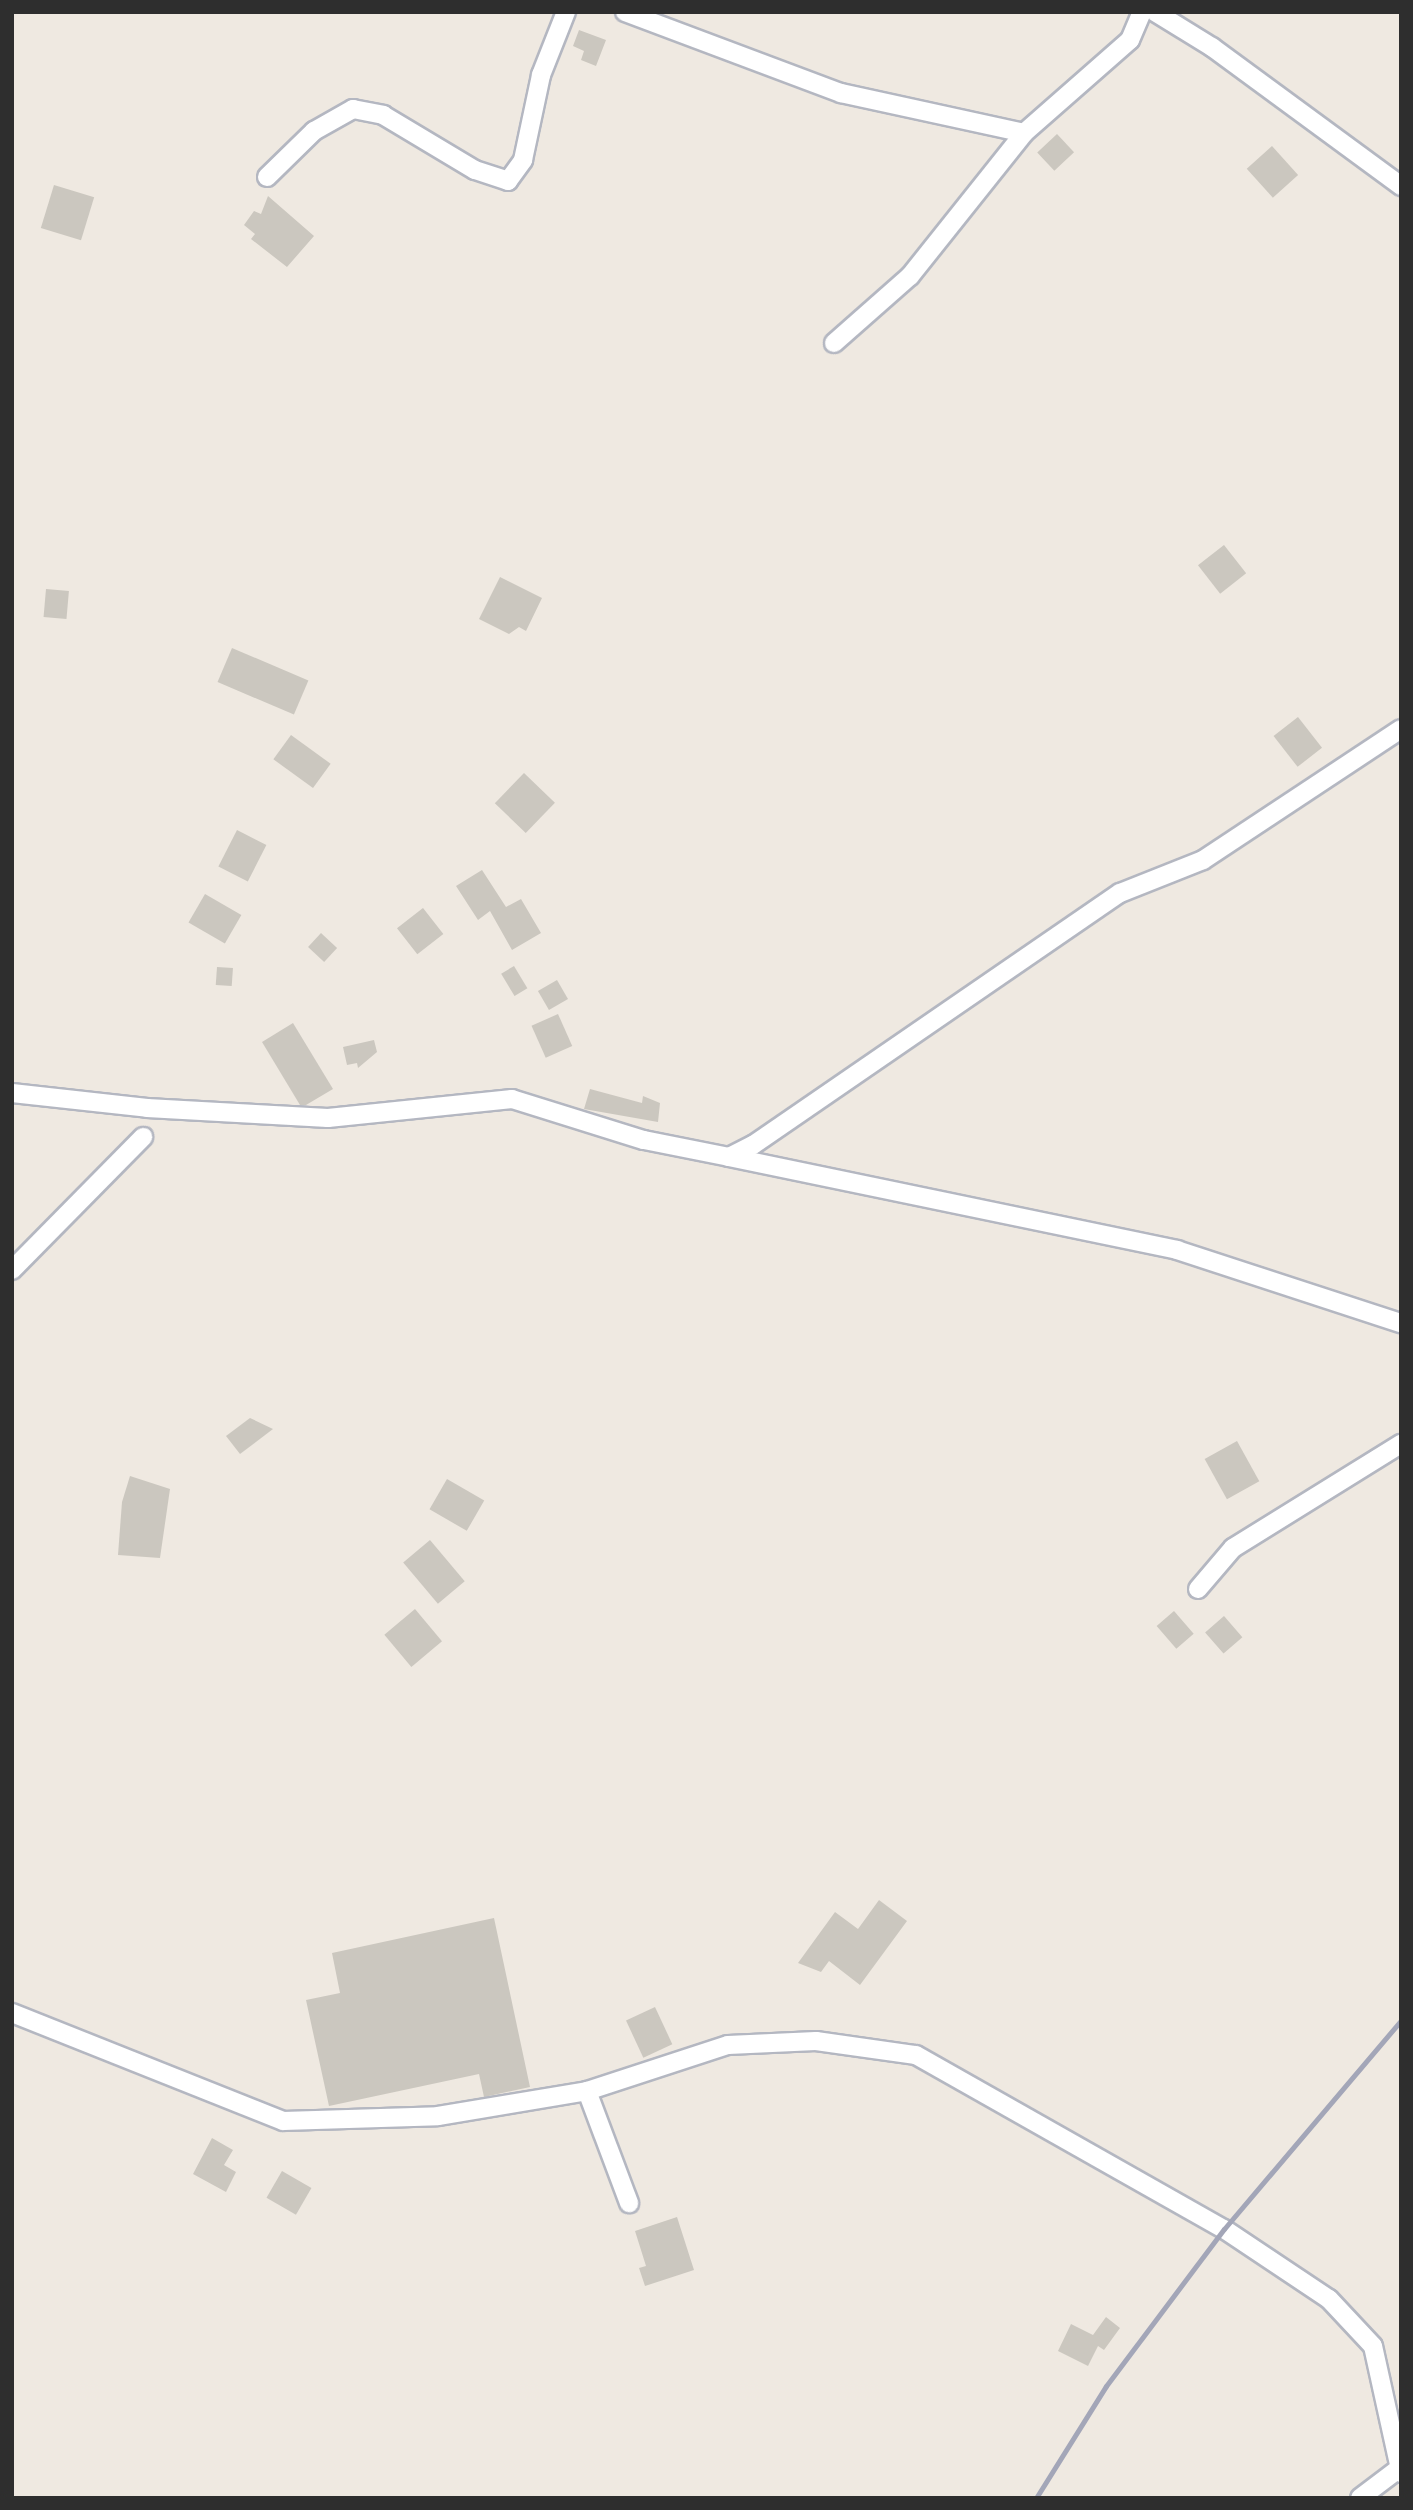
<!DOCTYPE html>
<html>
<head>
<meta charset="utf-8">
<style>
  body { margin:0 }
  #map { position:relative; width:1413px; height:2510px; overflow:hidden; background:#efe9e1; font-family:"Public Sans",sans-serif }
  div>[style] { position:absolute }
  .building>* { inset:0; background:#cbc7bf; transform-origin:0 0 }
  .roads { filter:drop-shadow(2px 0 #b4b7c1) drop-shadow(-2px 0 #b4b7c1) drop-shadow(0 2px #b4b7c1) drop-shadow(0 -2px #b4b7c1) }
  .street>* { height:18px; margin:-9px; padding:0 9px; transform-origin:9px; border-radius:9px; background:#fff }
  .rail>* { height:5px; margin:-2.5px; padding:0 2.5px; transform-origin:2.5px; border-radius:2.5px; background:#a3a6b8 }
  span { translate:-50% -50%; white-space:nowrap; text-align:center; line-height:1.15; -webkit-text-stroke:7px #fff; paint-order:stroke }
  .frame { position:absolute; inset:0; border:14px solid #2e2e2e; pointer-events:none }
</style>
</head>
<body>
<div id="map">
  <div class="building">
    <i style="clip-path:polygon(579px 30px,606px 40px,596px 66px,581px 60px,584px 51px,573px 46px)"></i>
    <i style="left:1057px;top:134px;width:25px;height:27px;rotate:47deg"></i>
    <i style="left:1272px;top:146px;width:39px;height:34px;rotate:48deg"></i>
    <i style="left:54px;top:185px;width:42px;height:45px;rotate:17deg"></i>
    <i style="clip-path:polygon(268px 196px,314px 236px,287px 267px,251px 239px,255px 234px,244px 225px,254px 211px,261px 214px)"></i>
    <i style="left:1224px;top:545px;width:36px;height:33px;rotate:52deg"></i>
    <i style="clip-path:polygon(500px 577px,542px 598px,526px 631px,519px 627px,509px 634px,479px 619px)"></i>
    <i style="left:46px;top:589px;width:23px;height:28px;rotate:5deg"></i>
    <i style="left:232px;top:648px;width:83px;height:37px;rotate:23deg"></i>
    <i style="left:1298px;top:717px;width:39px;height:31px;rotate:52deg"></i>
    <i style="left:291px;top:735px;width:49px;height:30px;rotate:36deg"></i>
    <i style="left:524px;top:773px;width:43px;height:42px;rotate:44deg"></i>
    <i style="left:237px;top:830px;width:33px;height:41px;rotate:27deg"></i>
    <i style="clip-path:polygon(482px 870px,506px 907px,521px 899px,541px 933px,512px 950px,490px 911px,478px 920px,456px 886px)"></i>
    <i style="left:205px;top:894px;width:42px;height:33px;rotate:30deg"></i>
    <i style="left:423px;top:908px;width:33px;height:33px;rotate:52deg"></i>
    <i style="left:321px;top:933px;width:22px;height:19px;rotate:43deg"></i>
    <i style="left:514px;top:966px;width:26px;height:15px;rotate:59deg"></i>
    <i style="left:217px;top:967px;width:16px;height:18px;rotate:4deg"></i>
    <i style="left:557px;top:980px;width:22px;height:22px;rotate:60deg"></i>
    <i style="left:558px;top:1014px;width:35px;height:29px;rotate:66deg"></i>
    <i style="clip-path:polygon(293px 1023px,333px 1089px,306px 1105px,300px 1105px,262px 1042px)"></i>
    <i style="clip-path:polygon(374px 1040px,377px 1052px,358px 1068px,357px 1063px,347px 1065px,343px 1047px)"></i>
    <i style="clip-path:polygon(590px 1089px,642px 1103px,643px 1096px,660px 1103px,658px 1122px,584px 1109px)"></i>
    <i style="clip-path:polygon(250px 1418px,273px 1429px,240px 1454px,226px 1436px)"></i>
    <i style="left:1237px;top:1441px;width:46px;height:37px;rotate:61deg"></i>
    <i style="clip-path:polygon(130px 1476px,170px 1489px,160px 1558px,118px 1555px,122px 1502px)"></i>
    <i style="left:447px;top:1479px;width:43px;height:35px;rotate:30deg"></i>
    <i style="left:430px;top:1540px;width:54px;height:35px;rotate:50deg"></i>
    <i style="left:415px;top:1609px;width:42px;height:40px;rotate:50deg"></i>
    <i style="left:1174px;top:1611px;width:30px;height:23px;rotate:49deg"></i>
    <i style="left:1224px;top:1616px;width:28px;height:25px;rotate:49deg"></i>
    <i style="clip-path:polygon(879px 1900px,907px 1921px,860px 1985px,829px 1961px,821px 1972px,798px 1963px,835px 1912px,858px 1929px)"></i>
    <i style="clip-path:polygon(494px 1918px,530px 2087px,484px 2097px,479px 2074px,329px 2106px,306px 2000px,340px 1993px,332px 1953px)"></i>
    <i style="left:655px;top:2007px;width:41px;height:32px;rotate:65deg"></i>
    <i style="clip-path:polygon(212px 2138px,233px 2150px,224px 2165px,236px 2172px,226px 2192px,193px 2174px)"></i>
    <i style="left:282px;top:2171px;width:34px;height:31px;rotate:30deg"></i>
    <i style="clip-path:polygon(677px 2217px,694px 2270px,645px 2286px,639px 2268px,646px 2266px,635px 2231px)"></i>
    <i style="clip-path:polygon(1106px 2317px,1120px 2328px,1104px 2350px,1098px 2346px,1088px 2366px,1058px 2351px,1071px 2324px,1093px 2335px)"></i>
  </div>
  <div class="roads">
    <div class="street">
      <i style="left:625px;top:12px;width:231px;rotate:20.6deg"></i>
      <i style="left:841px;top:93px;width:187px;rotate:12.3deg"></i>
      <i style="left:1155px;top:12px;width:67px;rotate:31.6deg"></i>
      <i style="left:1212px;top:47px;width:235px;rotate:36.3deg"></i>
      <i style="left:267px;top:177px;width:66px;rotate:-44.4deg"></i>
      <i style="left:314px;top:131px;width:45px;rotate:-29.4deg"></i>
      <i style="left:353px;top:109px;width:31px;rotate:11deg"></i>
      <i style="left:383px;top:115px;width:107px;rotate:30.9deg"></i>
      <i style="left:475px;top:170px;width:35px;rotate:18deg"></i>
      <i style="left:508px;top:181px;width:26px;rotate:-54deg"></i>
      <i style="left:523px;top:160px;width:87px;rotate:-78deg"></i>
      <i style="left:541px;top:75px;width:68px;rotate:-68.4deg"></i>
      <i style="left:834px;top:343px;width:101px;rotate:-41.4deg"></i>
      <i style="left:910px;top:276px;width:183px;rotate:-51.4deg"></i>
      <i style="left:1024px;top:133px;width:141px;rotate:-41.3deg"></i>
      <i style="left:1130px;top:40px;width:30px;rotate:-67deg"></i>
      <i style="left:12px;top:1093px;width:136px;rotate:6.3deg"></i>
      <i style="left:147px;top:1108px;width:181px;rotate:3.2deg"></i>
      <i style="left:328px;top:1118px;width:185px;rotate:-5.9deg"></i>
      <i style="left:512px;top:1099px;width:138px;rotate:17.3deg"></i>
      <i style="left:644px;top:1140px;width:87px;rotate:11.3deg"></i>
      <i style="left:729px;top:1157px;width:27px;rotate:-27deg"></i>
      <i style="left:753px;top:1145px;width:445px;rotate:-34.5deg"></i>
      <i style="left:1120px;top:893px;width:89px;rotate:-21.7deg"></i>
      <i style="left:1203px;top:860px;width:237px;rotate:-33.5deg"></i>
      <i style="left:729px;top:1157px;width:458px;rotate:11.7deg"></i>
      <i style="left:1177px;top:1250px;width:236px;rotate:18.1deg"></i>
      <i style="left:12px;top:1270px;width:187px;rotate:-45.4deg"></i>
      <i style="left:1198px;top:1589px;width:54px;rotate:-49.5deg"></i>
      <i style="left:1233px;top:1548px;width:198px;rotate:-31.8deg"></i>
      <i style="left:12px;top:2013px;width:292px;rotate:21.7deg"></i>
      <i style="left:283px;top:2121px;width:155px;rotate:-1.8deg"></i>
      <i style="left:438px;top:2116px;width:151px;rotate:-9.5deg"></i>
      <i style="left:587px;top:2091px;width:148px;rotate:-18.1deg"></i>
      <i style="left:728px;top:2045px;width:88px;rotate:-2.6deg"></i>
      <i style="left:816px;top:2041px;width:101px;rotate:8deg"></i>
      <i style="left:916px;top:2055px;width:354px;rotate:29.5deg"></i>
      <i style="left:1224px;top:2229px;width:126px;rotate:33.7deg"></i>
      <i style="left:1329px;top:2299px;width:64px;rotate:46.9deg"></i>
      <i style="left:1373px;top:2346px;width:130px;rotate:77.6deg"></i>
      <i style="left:587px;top:2091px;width:120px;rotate:69.4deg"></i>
      <i style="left:1360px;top:2498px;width:46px;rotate:-37.1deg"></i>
    </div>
  </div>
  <div class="rail">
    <i style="left:1036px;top:2498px;width:132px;rotate:-58deg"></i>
    <i style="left:1106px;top:2386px;width:196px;rotate:-53.1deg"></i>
    <i style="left:1224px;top:2229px;width:274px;rotate:-49.7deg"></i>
  </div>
  <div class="frame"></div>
</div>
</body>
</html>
